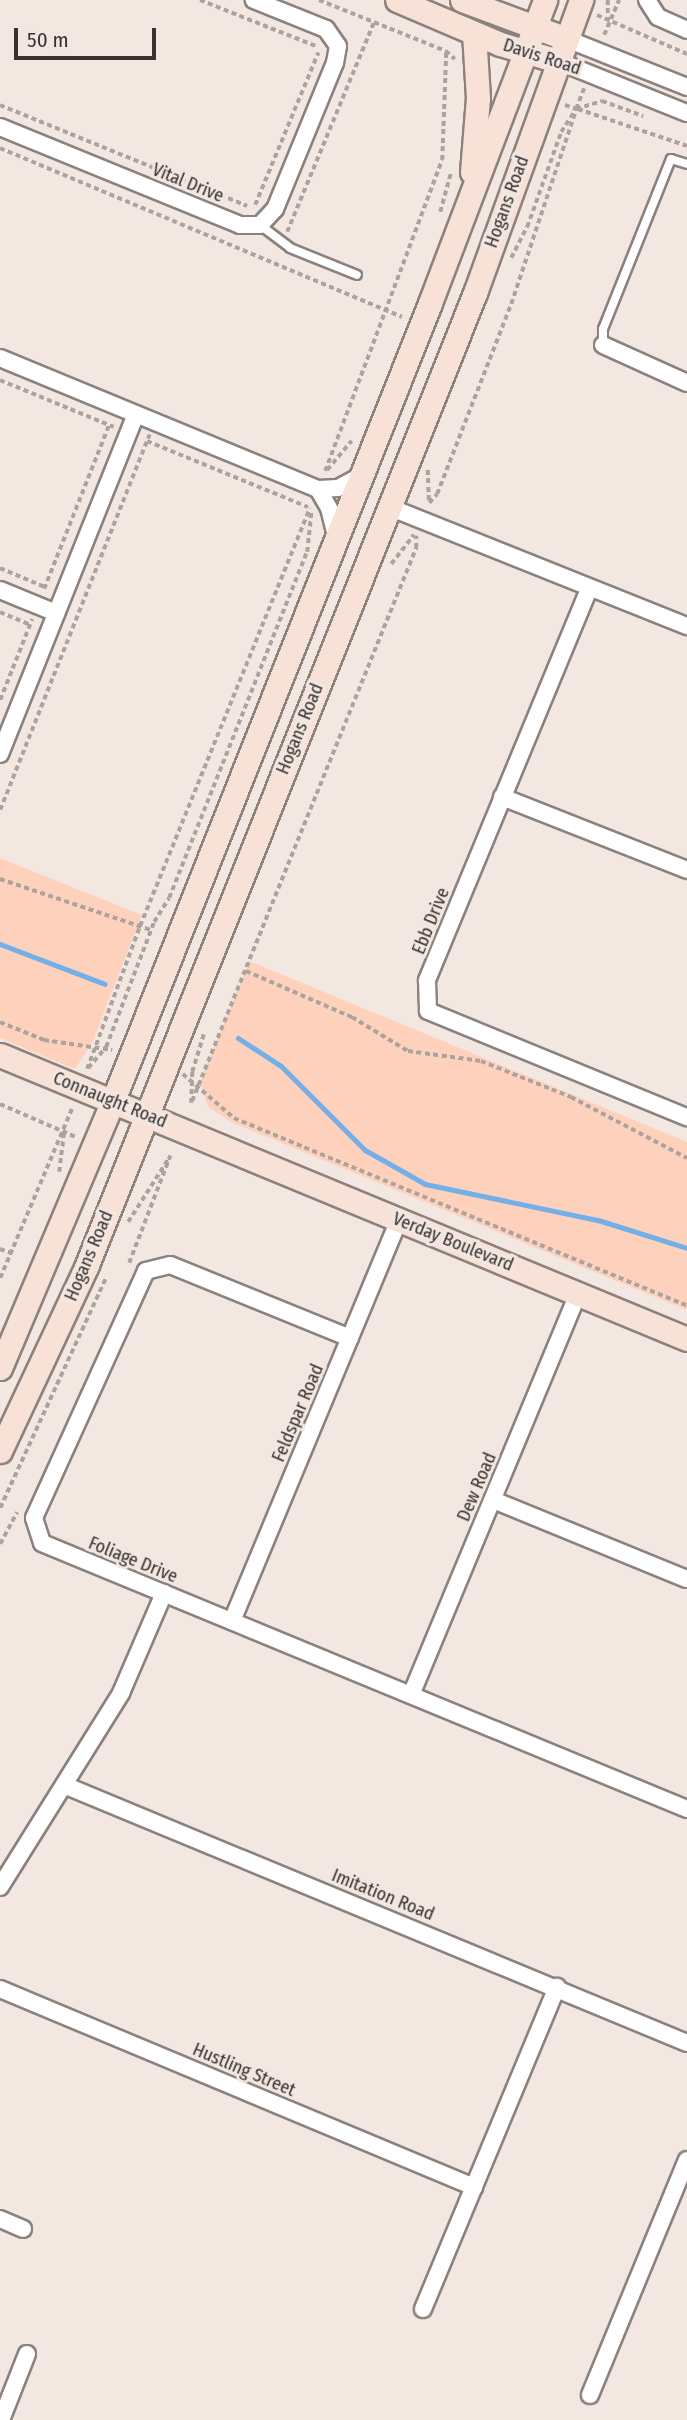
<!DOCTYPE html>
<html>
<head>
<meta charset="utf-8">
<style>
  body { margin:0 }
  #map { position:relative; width:687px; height:2420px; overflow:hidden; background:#f3e7e1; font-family:"Fira Sans Condensed",sans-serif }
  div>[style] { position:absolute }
  .green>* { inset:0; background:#fed1bc }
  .stream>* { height:5px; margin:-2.5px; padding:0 2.5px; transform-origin:2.5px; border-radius:2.5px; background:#73afe9 }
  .path>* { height:3.5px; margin-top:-1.75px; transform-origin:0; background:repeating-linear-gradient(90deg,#aca39e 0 5px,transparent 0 8.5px) }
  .roads { filter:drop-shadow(2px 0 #8c817c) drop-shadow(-2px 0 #8c817c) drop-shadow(0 2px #8c817c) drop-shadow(0 -2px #8c817c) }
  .lane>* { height:8px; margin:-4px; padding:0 4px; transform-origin:4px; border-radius:4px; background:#fff }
  .street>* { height:16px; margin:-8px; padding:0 8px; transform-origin:8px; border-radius:8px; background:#fff }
  .secondary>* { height:23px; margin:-11.5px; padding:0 11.5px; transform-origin:11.5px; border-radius:11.5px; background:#f8e2d8 }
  span { translate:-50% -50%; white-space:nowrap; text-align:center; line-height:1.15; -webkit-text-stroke:6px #f3e7e1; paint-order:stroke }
  .street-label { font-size:18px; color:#373230 }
  .scale { position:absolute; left:14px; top:28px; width:142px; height:32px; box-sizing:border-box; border:4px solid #373230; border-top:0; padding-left:9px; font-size:21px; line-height:24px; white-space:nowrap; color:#373230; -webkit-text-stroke:5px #f3e7e1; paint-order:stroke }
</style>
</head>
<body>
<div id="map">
  <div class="green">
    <i style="clip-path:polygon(0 858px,142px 915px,92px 1043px,75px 1069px,0 1038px)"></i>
    <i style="clip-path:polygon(249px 961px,687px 1142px,687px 1310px,231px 1122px,208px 1107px,200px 1082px)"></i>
  </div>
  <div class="stream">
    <i style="left:0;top:944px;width:112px;rotate:20.9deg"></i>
    <i style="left:238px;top:1038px;width:51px;rotate:33.1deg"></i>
    <i style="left:281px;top:1066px;width:119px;rotate:45deg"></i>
    <i style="left:365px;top:1150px;width:69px;rotate:29.5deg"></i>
    <i style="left:425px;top:1184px;width:177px;rotate:11.8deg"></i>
    <i style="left:598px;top:1220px;width:93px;rotate:17.5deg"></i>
  </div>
  <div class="path">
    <i style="left:200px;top:0;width:127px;rotate:21.7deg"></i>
    <i style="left:319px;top:0;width:137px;rotate:21.9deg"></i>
    <i style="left:446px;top:51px;width:12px;rotate:42deg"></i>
    <i style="left:608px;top:0;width:21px;rotate:90deg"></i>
    <i style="left:597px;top:15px;width:98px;rotate:23.4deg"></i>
    <i style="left:604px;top:35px;width:38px;rotate:-67deg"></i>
    <i style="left:0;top:105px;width:267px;rotate:22.2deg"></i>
    <i style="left:565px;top:105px;width:12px;rotate:20deg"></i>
    <i style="left:576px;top:109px;width:22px;rotate:-69deg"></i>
    <i style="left:578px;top:109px;width:115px;rotate:18.7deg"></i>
    <i style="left:0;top:148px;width:436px;rotate:22.8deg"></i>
    <i style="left:255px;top:205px;width:165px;rotate:-67.5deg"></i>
    <i style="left:440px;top:212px;width:41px;rotate:-74.6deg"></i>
    <i style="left:287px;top:232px;width:227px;rotate:-67.5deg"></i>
    <i style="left:511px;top:258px;width:35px;rotate:-63deg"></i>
    <i style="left:527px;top:227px;width:101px;rotate:-70.3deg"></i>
    <i style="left:561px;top:132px;width:27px;rotate:-57deg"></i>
    <i style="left:576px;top:109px;width:27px;rotate:-17deg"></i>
    <i style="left:602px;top:101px;width:44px;rotate:20.1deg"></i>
    <i style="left:0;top:380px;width:123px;rotate:22.4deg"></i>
    <i style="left:147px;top:441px;width:174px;rotate:22.3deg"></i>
    <i style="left:327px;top:470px;width:38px;rotate:-50deg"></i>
    <i style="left:428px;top:470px;width:33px;rotate:88deg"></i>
    <i style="left:325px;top:471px;width:332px;rotate:-69.4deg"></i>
    <i style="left:442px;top:160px;width:109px;rotate:-87.9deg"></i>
    <i style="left:429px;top:503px;width:12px;rotate:-48deg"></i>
    <i style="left:437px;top:494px;width:204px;rotate:-68.7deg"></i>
    <i style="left:511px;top:304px;width:205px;rotate:-71.5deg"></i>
    <i style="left:391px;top:564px;width:37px;rotate:-52deg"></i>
    <i style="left:0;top:568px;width:49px;rotate:22.9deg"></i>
    <i style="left:44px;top:589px;width:176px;rotate:-68.4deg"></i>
    <i style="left:0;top:612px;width:33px;rotate:23deg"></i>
    <i style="left:0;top:700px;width:87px;rotate:-68.4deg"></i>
    <i style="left:0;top:810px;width:404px;rotate:-68.3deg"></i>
    <i style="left:0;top:879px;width:159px;rotate:18.7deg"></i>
    <i style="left:246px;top:971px;width:116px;rotate:23.5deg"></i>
    <i style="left:352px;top:1017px;width:66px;rotate:31.3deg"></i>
    <i style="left:408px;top:1051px;width:74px;rotate:7.8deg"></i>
    <i style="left:481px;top:1061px;width:97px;rotate:21.8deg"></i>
    <i style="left:571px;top:1097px;width:131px;rotate:27.7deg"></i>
    <i style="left:0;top:1022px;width:48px;rotate:22.2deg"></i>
    <i style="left:44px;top:1040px;width:69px;rotate:8.4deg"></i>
    <i style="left:88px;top:1068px;width:28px;rotate:-49deg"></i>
    <i style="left:106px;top:1047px;width:134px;rotate:-69deg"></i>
    <i style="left:154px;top:922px;width:28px;rotate:-58deg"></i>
    <i style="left:169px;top:898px;width:373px;rotate:-68.3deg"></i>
    <i style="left:307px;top:552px;width:39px;rotate:-84deg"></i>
    <i style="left:87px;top:1069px;width:153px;rotate:-69.7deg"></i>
    <i style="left:140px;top:926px;width:451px;rotate:-67.9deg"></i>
    <i style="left:183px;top:1074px;width:67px;rotate:40.8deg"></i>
    <i style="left:234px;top:1118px;width:490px;rotate:22.5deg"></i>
    <i style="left:192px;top:1101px;width:597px;rotate:-67.95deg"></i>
    <i style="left:416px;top:548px;width:12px;rotate:-90deg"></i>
    <i style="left:191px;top:1103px;width:31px;rotate:-88deg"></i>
    <i style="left:192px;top:1072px;width:41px;rotate:-72.9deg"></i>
    <i style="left:0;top:1104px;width:83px;rotate:23.5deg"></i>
    <i style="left:59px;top:1172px;width:41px;rotate:-83deg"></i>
    <i style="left:128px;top:1222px;width:76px;rotate:-57.4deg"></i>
    <i style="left:0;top:1249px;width:12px;rotate:20deg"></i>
    <i style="left:129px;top:1263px;width:115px;rotate:-69deg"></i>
    <i style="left:0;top:1278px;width:187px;rotate:-67deg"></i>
    <i style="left:0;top:1508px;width:253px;rotate:-65.3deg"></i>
    <i style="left:0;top:1544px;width:36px;rotate:-62deg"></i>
  </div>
  <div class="roads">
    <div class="lane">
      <i style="left:260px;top:225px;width:38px;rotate:37deg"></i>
      <i style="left:290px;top:248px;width:72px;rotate:21.9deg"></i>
      <i style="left:603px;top:345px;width:16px;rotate:-90deg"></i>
      <i style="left:603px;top:329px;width:183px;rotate:-68.2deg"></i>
      <i style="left:671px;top:159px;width:17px;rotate:17deg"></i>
    </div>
    <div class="street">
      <i style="left:647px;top:0;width:20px;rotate:57deg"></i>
      <i style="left:658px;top:17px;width:32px;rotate:24deg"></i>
      <i style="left:567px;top:39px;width:129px;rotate:21.8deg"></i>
      <i style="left:558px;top:61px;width:139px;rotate:22deg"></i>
      <i style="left:0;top:127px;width:259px;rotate:22.2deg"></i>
      <i style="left:240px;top:225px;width:20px"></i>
      <i style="left:260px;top:225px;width:22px;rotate:-47deg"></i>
      <i style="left:275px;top:209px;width:158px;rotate:-67.7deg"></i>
      <i style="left:335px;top:63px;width:17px;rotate:-80deg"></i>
      <i style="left:338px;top:46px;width:21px;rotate:-125deg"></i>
      <i style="left:326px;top:29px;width:78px;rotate:-158.1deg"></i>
      <i style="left:603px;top:345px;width:92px;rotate:24.3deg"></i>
      <i style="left:0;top:358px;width:344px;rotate:22.4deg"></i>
      <i style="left:318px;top:489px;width:20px;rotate:-3deg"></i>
      <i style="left:338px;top:488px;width:26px;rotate:-28deg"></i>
      <i style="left:318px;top:489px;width:22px;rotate:60deg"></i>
      <i style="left:329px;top:508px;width:30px;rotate:76deg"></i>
      <i style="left:389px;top:507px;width:321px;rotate:21.8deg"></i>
      <i style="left:589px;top:589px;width:424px;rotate:112.5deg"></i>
      <i style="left:427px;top:981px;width:30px;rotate:88deg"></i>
      <i style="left:428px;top:1011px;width:280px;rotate:22.3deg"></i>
      <i style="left:0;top:590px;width:61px;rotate:22.3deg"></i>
      <i style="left:0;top:754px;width:366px;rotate:-68.2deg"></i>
      <i style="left:502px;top:797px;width:199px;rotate:21.5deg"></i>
      <i style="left:350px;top:1338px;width:194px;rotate:-157.9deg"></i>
      <i style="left:170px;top:1265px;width:25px;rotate:166deg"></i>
      <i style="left:146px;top:1271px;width:271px;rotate:114.4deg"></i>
      <i style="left:34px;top:1518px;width:26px;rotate:72deg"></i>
      <i style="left:42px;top:1543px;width:698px;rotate:22.41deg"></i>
      <i style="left:493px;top:1500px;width:209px;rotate:22.2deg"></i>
      <i style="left:232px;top:1621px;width:434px;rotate:-67.4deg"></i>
      <i style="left:411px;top:1695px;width:434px;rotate:-67.4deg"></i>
      <i style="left:64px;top:1785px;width:674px;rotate:22.5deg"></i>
      <i style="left:0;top:1887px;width:229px;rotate:-58deg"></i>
      <i style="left:121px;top:1693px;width:109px;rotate:-66.7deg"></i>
      <i style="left:0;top:1989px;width:514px;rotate:22.67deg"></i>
      <i style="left:0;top:2219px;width:25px;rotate:23deg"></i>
      <i style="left:423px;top:2309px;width:349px;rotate:-67.4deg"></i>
      <i style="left:590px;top:2395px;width:254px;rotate:-67.6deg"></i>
      <i style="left:1px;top:2420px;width:71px;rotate:-68.5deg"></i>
    </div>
    <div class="secondary">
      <i style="left:397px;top:0;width:112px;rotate:23.1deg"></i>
      <i style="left:500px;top:44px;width:60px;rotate:16.3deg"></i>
      <i style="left:462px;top:0;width:112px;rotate:20.4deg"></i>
      <i style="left:472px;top:172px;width:74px;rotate:-85.4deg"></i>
      <i style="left:478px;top:98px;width:65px;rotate:-93.5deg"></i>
      <i style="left:0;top:1055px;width:743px;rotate:22.46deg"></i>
      <i style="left:0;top:1368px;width:288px;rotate:-67.1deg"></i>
      <i style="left:112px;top:1103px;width:861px;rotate:-68.32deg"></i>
      <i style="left:430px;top:303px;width:324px;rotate:-69.2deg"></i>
      <i style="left:0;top:1451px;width:205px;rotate:-64.9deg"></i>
      <i style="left:87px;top:1265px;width:1047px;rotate:-68.24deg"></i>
      <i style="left:475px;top:293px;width:312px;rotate:-70.1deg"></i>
    </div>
  </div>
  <div class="street-label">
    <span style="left:542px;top:57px;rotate:18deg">Davis Road</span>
    <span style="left:188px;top:183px;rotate:22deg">Vital Drive</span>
    <span style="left:507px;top:202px;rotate:-70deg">Hogans Road</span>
    <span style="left:300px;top:729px;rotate:-68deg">Hogans Road</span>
    <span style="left:431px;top:921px;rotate:-68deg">Ebb Drive</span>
    <span style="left:110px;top:1100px;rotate:22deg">Connaught Road</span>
    <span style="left:453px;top:1242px;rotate:22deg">Verday Boulevard</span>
    <span style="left:89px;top:1256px;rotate:-67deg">Hogans Road</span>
    <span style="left:298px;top:1413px;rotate:-67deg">Feldspar Road</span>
    <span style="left:477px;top:1487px;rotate:-67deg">Dew Road</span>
    <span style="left:133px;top:1560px;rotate:22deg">Foliage Drive</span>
    <span style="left:383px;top:1895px;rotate:22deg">Imitation Road</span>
    <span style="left:244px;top:2070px;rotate:23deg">Hustling Street</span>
  </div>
  <div class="scale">50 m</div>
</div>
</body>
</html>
